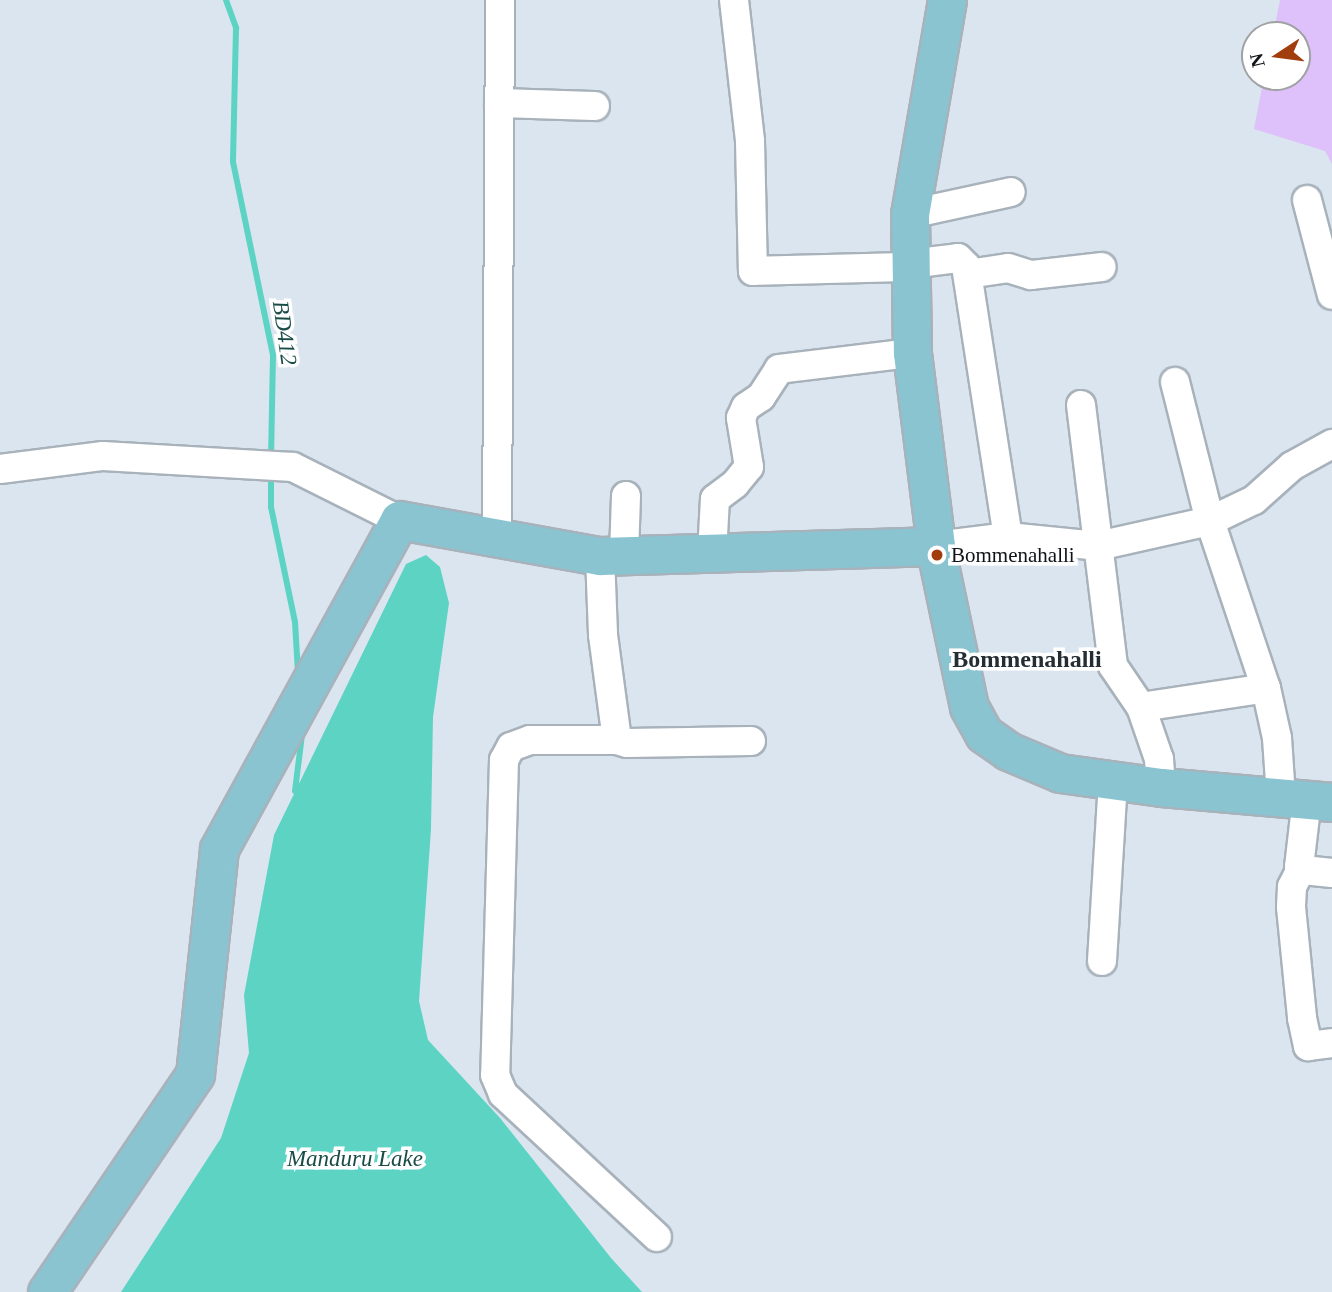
<!DOCTYPE html>
<html>
<head>
<meta charset="utf-8">
<style>
  body { margin:0 }
  #map { position:relative; width:1332px; height:1292px; overflow:hidden; background:#dbe5ef; font-family:Georgia,serif }
  div>[style] { position:absolute }
  .green>* { inset:0; background:#dec0fa }
  .water>* { inset:0; background:#5dd3c4 }
  .stream>* { height:6px; margin:-3px; padding:0 3px; transform-origin:3px; border-radius:3px; background:#5dd3c4 }
  .roads { filter:drop-shadow(2px 0 #a8b2bb) drop-shadow(-2px 0 #a8b2bb) drop-shadow(0 2px #a8b2bb) drop-shadow(0 -2px #a8b2bb) }
  .minor>* { height:28px; margin:-14px; padding:0 14px; transform-origin:14px; border-radius:14px; background:#fff }
  .major>* { height:37px; margin:-18.5px; padding:0 18.5px; transform-origin:18.5px; border-radius:18.5px; background:#8ac4d1 }
  .dots>* { width:19px; height:19px; translate:-50% -50%; box-sizing:border-box; border:4px solid #fff; border-radius:50% }
  span { translate:-50% -50%; white-space:nowrap; text-align:center; line-height:1.15; -webkit-text-stroke:7px #fff; paint-order:stroke }
  .poi-label { font-size:21px; color:#0f1316 }
  .left { translate:0 -50%; text-align:left }
  .water-label { font-size:23px; color:#194c46; font-style:italic }
  .quarter-label { font-size:24px; color:#242d34; font-weight:700 }
  .north { position:absolute; left:1241px; top:21px; width:70px; height:70px; box-sizing:border-box; background:#fff; border:2px solid #9fa1a2; border-radius:50%; rotate:257deg; font-size:19px; font-weight:700; line-height:28px; text-align:center; color:#0f1316 }
  .north::after { content:''; display:block; margin:auto; width:24px; height:32px; background:#a23d0d; clip-path:polygon(50% 0,100% 100%,50% 72%,0 100%) }
</style>
</head>
<body>
<div id="map">
  <div class="green">
    <i style="clip-path:polygon(1280px 0,1332px 0,1332px 164px,1325px 151px,1254px 129px,1264px 77px,1297px 77px,1297px 35px,1273px 35px)"></i>
  </div>
  <div class="water">
    <i style="clip-path:polygon(426px 555px,440px 567px,449px 603px,433px 717px,431px 829px,419px 1001px,428px 1040px,500px 1118px,611px 1258px,642px 1292px,121px 1292px,221px 1138px,249px 1053px,244px 995px,274px 835px,406px 564px)"></i>
  </div>
  <div class="stream">
    <i style="left:226px;top:0;width:30px;rotate:70deg"></i>
    <i style="left:236px;top:28px;width:134px;rotate:91.3deg"></i>
    <i style="left:233px;top:162px;width:197px;rotate:78.3deg"></i>
    <i style="left:273px;top:355px;width:103px;rotate:91.1deg"></i>
    <i style="left:271px;top:472px;width:35px;rotate:90deg"></i>
    <i style="left:271px;top:507px;width:117px;rotate:78.2deg"></i>
    <i style="left:295px;top:622px;width:50px;rotate:86.6deg"></i>
    <i style="left:295px;top:791px;width:64px;rotate:-82.9deg"></i>
  </div>
  <div class="roads">
    <div class="minor">
      <i style="left:734px;top:0;width:142px;rotate:83.5deg"></i>
      <i style="left:750px;top:141px;width:130px;rotate:88.7deg"></i>
      <i style="left:753px;top:271px;width:157px;rotate:-1.5deg"></i>
      <i style="left:499px;top:103px;width:96px;rotate:1.8deg"></i>
      <i style="left:1307px;top:200px;width:98px;rotate:75.3deg"></i>
      <i style="left:910px;top:214px;width:103px;rotate:-12.3deg"></i>
      <i style="left:910px;top:264px;width:48px;rotate:-7.1deg"></i>
      <i style="left:958px;top:258px;width:11px;rotate:45deg"></i>
      <i style="left:966px;top:266px;width:274px;rotate:81.2deg"></i>
      <i style="left:968px;top:274px;width:40px;rotate:-8.5deg"></i>
      <i style="left:1008px;top:268px;width:24px;rotate:17deg"></i>
      <i style="left:1031px;top:275px;width:71px;rotate:-6.4deg"></i>
      <i style="left:1175px;top:382px;width:143px;rotate:75.9deg"></i>
      <i style="left:1210px;top:521px;width:176px;rotate:71.5deg"></i>
      <i style="left:1266px;top:688px;width:51px;rotate:77.6deg"></i>
      <i style="left:1277px;top:738px;width:59px;rotate:86.1deg"></i>
      <i style="left:1081px;top:405px;width:263px;rotate:83deg"></i>
      <i style="left:1113px;top:666px;width:50px;rotate:55.7deg"></i>
      <i style="left:1141px;top:707px;width:55px;rotate:70.9deg"></i>
      <i style="left:1159px;top:759px;width:28px;rotate:86deg"></i>
      <i style="left:0;top:469px;width:104px;rotate:-7.2deg"></i>
      <i style="left:103px;top:456px;width:190px;rotate:3.3deg"></i>
      <i style="left:293px;top:467px;width:119px;rotate:26.6deg"></i>
      <i style="left:497px;top:538px;width:538px;rotate:-89.68deg"></i>
      <i style="left:936px;top:546px;width:73px;rotate:-7.1deg"></i>
      <i style="left:1008px;top:537px;width:90px;rotate:5.7deg"></i>
      <i style="left:1098px;top:546px;width:115px;rotate:-12.6deg"></i>
      <i style="left:1210px;top:521px;width:49px;rotate:-25.5deg"></i>
      <i style="left:1254px;top:500px;width:51px;rotate:-41.8deg"></i>
      <i style="left:1292px;top:466px;width:46px;rotate:-28.8deg"></i>
      <i style="left:712px;top:554px;width:55px;rotate:-86.9deg"></i>
      <i style="left:715px;top:499px;width:25px;rotate:-37deg"></i>
      <i style="left:735px;top:484px;width:22px;rotate:-51deg"></i>
      <i style="left:749px;top:467px;width:50px;rotate:-99.3deg"></i>
      <i style="left:741px;top:418px;width:12px;rotate:-66deg"></i>
      <i style="left:746px;top:407px;width:18px;rotate:-34deg"></i>
      <i style="left:761px;top:397px;width:33px;rotate:-57deg"></i>
      <i style="left:779px;top:369px;width:134px;rotate:-6.9deg"></i>
      <i style="left:600px;top:556px;width:79px;rotate:87.8deg"></i>
      <i style="left:603px;top:635px;width:106px;rotate:82.4deg"></i>
      <i style="left:617px;top:740px;width:10px;rotate:17deg"></i>
      <i style="left:627px;top:743px;width:124px;rotate:-0.9deg"></i>
      <i style="left:624px;top:556px;width:60px;rotate:-88.1deg"></i>
      <i style="left:1141px;top:707px;width:126px;rotate:-8.6deg"></i>
      <i style="left:617px;top:740px;width:87px;rotate:180deg"></i>
      <i style="left:530px;top:740px;width:20px;rotate:160deg"></i>
      <i style="left:511px;top:747px;width:15px;rotate:118deg"></i>
      <i style="left:504px;top:760px;width:315px;rotate:91.6deg"></i>
      <i style="left:495px;top:1075px;width:21px;rotate:67deg"></i>
      <i style="left:503px;top:1094px;width:210px;rotate:42.9deg"></i>
      <i style="left:1307px;top:799px;width:68px;rotate:96.7deg"></i>
      <i style="left:1299px;top:867px;width:5px;rotate:37deg"></i>
      <i style="left:1303px;top:870px;width:29px;rotate:6deg"></i>
      <i style="left:1301px;top:869px;width:20px;rotate:117deg"></i>
      <i style="left:1292px;top:887px;width:20px;rotate:93deg"></i>
      <i style="left:1291px;top:907px;width:112px;rotate:84.3deg"></i>
      <i style="left:1302px;top:1018px;width:29px;rotate:78deg"></i>
      <i style="left:1308px;top:1046px;width:24px;rotate:-7deg"></i>
      <i style="left:1102px;top:961px;width:179px;rotate:-86.5deg"></i>
    </div>
    <div class="major">
      <i style="left:947px;top:0;width:217px;rotate:99.8deg"></i>
      <i style="left:910px;top:214px;width:139px;rotate:89.2deg"></i>
      <i style="left:912px;top:353px;width:204px;rotate:82.9deg"></i>
      <i style="left:937px;top:555px;width:155px;rotate:78.1deg"></i>
      <i style="left:969px;top:707px;width:31px;rotate:61deg"></i>
      <i style="left:984px;top:734px;width:29px;rotate:35deg"></i>
      <i style="left:1008px;top:751px;width:56px;rotate:22.9deg"></i>
      <i style="left:1060px;top:773px;width:102px;rotate:7.9deg"></i>
      <i style="left:1161px;top:787px;width:172px;rotate:5deg"></i>
      <i style="left:47px;top:1292px;width:263px;rotate:-55.8deg"></i>
      <i style="left:195px;top:1074px;width:226px;rotate:-83.9deg"></i>
      <i style="left:219px;top:849px;width:375px;rotate:-61.3deg"></i>
      <i style="left:399px;top:520px;width:204px;rotate:10.2deg"></i>
      <i style="left:600px;top:556px;width:336px;rotate:-1.7deg"></i>
    </div>
  </div>
  <div class="dots">
    <i style="left:937px;top:555px;background:#a23d0d"></i>
  </div>
  <div class="poi-label">
    <span class="left" style="left:951px;top:555px">Bommenahalli</span>
  </div>
  <div class="water-label">
    <span style="left:284px;top:333px;rotate:82deg">BD412</span>
    <span style="left:355px;top:1159px">Manduru Lake</span>
  </div>
  <div class="quarter-label">
    <span style="left:1027px;top:660px">Bommenahalli</span>
  </div>
  <div class="north">N</div>
</div>
</body>
</html>
